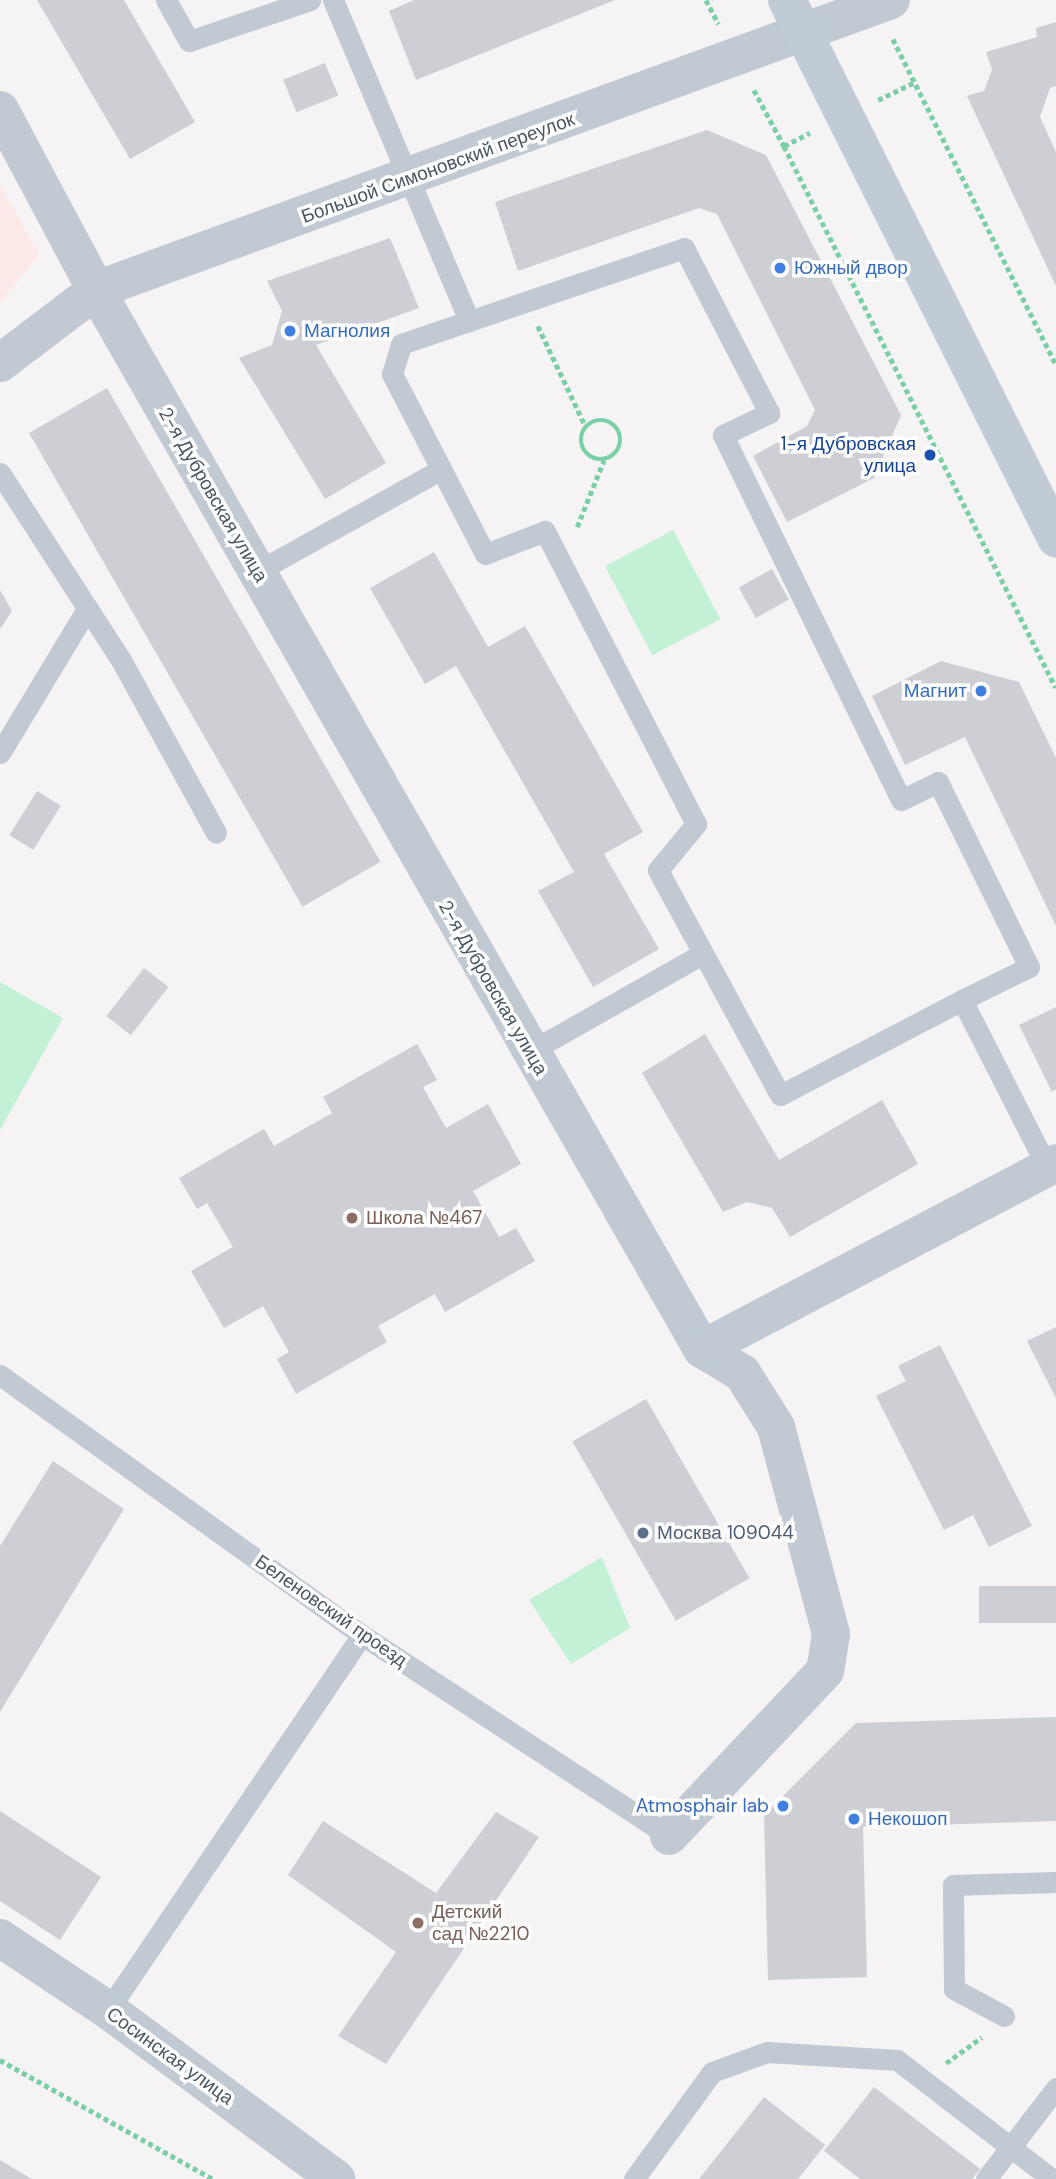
<!DOCTYPE html>
<html>
<head>
<meta charset="utf-8">
<style>
  body { margin:0 }
  #map { position:relative; width:1056px; height:2179px; overflow:hidden; background:#f5f3f3; font-family:"DM Sans",sans-serif }
  div>[style] { position:absolute }
  .medical>* { inset:0; background:#fce8e6 }
  .green>* { inset:0; background:#c3f1d5; transform-origin:0 0 }
  .building>* { inset:0; background:#cdcfd5; transform-origin:0 0 }
  .path>* { height:4.5px; margin-top:-2.25px; transform-origin:0; background:repeating-linear-gradient(90deg,#7ad0a6 0 5px,transparent 0 8.5px) }
  .path>.ring { margin:-2.25px; padding:0; box-sizing:content-box; background:none; border:4.5px solid #7ad0a6; border-radius:50% }
  .lane>* { height:21px; margin:-10.5px; padding:0 10.5px; transform-origin:10.5px; border-radius:10.5px; background:#c1cad2 }
  .street>* { height:38px; margin:-19px; padding:0 19px; transform-origin:19px; border-radius:19px; background:#c1cad2 }
  .secondary>* { height:38px; margin:-19px; padding:0 19px; transform-origin:19px; border-radius:19px; background:#c1cbd6 }
  .dots>* { width:19px; height:19px; translate:-50% -50%; box-sizing:border-box; border:4px solid #fff; border-radius:50% }
  span { translate:-50% -50%; white-space:nowrap; text-align:center; line-height:1.15; -webkit-text-stroke:7px #fff; paint-order:stroke }
  .street-label { font-size:19px; color:#4a5661 }
  .shop-label { font-size:19px; color:#366cbe }
  .left { translate:0 -50%; text-align:left }
  .right { translate:-100% -50%; text-align:right }
  .transit-label { font-size:19px; color:#164399 }
  .education-label { font-size:19px; color:#785e54 }
  .service-label { font-size:19px; color:#4e5e75 }
</style>
</head>
<body>
<div id="map">
  <div class="medical">
    <i style="clip-path:polygon(0 185px,39px 255px,0 302px)"></i>
  </div>
  <div class="green">
    <i style="left:673px;top:530px;width:101px;height:77px;rotate:62deg"></i>
    <i style="clip-path:polygon(0 982px,63px 1018px,0 1130px)"></i>
    <i style="clip-path:polygon(602px 1557px,630px 1628px,571px 1664px,529px 1600px)"></i>
  </div>
  <div class="building">
    <i style="clip-path:polygon(37px 0,124px 0,195px 122px,130px 159px)"></i>
    <i style="clip-path:polygon(414px 0,615px 0,416px 80px,389px 11px)"></i>
    <i style="clip-path:polygon(1056px 22px,1056px 86px,1050px 88px,1040px 117px,1056px 152px,1056px 286px,967px 96px,984px 91px,992px 70px,986px 52px,1037px 37px,1036px 28px)"></i>
    <i style="left:325px;top:63px;width:35px;height:45px;rotate:68deg"></i>
    <i style="clip-path:polygon(707px 130px,766px 155px,901px 415px,874px 478px,787px 522px,753px 456px,807px 426px,815px 410px,717px 214px,699px 208px,518px 271px,495px 202px)"></i>
    <i style="clip-path:polygon(390px 238px,419px 308px,316px 345px,386px 463px,325px 499px,239px 358px,272px 345px,282px 311px,267px 281px)"></i>
    <i style="left:107px;top:388px;width:547px;height:90px;rotate:60deg"></i>
    <i style="clip-path:polygon(434px 552px,488px 647px,525px 626px,643px 832px,604px 854px,659px 949px,593px 987px,538px 891px,574px 872px,456px 666px,425px 684px,370px 588px)"></i>
    <i style="left:772px;top:569px;width:35px;height:38px;rotate:61deg"></i>
    <i style="clip-path:polygon(0 590px,12px 611px,0 629px)"></i>
    <i style="clip-path:polygon(941px 661px,1019px 682px,1056px 758px,1056px 926px,965px 737px,905px 765px,872px 696px)"></i>
    <i style="left:37px;top:791px;width:28px;height:52px;rotate:32deg"></i>
    <i style="left:144px;top:968px;width:31px;height:61px;rotate:38deg"></i>
    <i style="clip-path:polygon(1056px 1007px,1056px 1089px,1052px 1092px,1019px 1025px)"></i>
    <i style="clip-path:polygon(705px 1034px,779px 1160px,882px 1100px,918px 1164px,790px 1237px,772px 1208px,747px 1202px,723px 1212px,642px 1073px)"></i>
    <i style="clip-path:polygon(417px 1044px,437px 1080px,423px 1087px,446px 1128px,488px 1104px,521px 1164px,473px 1191px,499px 1237px,516px 1228px,535px 1261px,445px 1312px,435px 1294px,378px 1326px,387px 1342px,296px 1394px,277px 1359px,289px 1352px,263px 1306px,224px 1328px,191px 1271px,233px 1247px,207px 1203px,197px 1209px,179px 1178px,264px 1129px,274px 1146px,332px 1113px,323px 1097px)"></i>
    <i style="clip-path:polygon(1056px 1327px,1056px 1398px,1027px 1341px)"></i>
    <i style="clip-path:polygon(940px 1345px,1032px 1526px,989px 1547px,973px 1515px,944px 1530px,876px 1396px,906px 1381px,898px 1366px)"></i>
    <i style="left:646px;top:1399px;width:207px;height:85px;rotate:60deg"></i>
    <i style="clip-path:polygon(53px 1461px,124px 1509px,0 1712px,0 1546px)"></i>
    <i style="left:1056px;top:1586px;width:37px;height:77px;rotate:90deg"></i>
    <i style="clip-path:polygon(1056px 1717px,1056px 1821px,863px 1827px,867px 1977px,768px 1980px,764px 1815px,856px 1723px)"></i>
    <i style="clip-path:polygon(0 1811px,101px 1877px,60px 1940px,0 1901px)"></i>
    <i style="clip-path:polygon(496px 1812px,539px 1837px,386px 2064px,338px 2036px,396px 1952px,288px 1875px,323px 1821px,436px 1893px)"></i>
    <i style="clip-path:polygon(874px 2087px,980px 2169px,972px 2179px,860px 2179px,824px 2151px)"></i>
    <i style="clip-path:polygon(764px 2097px,825px 2145px,798px 2179px,699px 2179px)"></i>
    <i style="clip-path:polygon(0 2160px,32px 2179px,0 2179px)"></i>
  </div>
  <div class="path">
    <i style="left:706px;top:0;width:27px;rotate:62deg"></i>
    <i style="left:893px;top:39px;width:364px;rotate:63.4deg"></i>
    <i style="left:754px;top:90px;width:64px;rotate:61.8deg"></i>
    <i style="left:784px;top:146px;width:29px;rotate:-27deg"></i>
    <i style="left:878px;top:100px;width:41px;rotate:-25.9deg"></i>
    <i style="left:784px;top:146px;width:606px;rotate:63.35deg"></i>
    <i style="left:538px;top:326px;width:112px;rotate:64.6deg"></i>
    <i class="ring" style="left:581px;top:420px;width:35.5px;height:35.5px"></i>
    <i style="left:577px;top:527px;width:72px;rotate:-68.1deg"></i>
    <i style="left:0;top:2060px;width:244px;rotate:29.2deg"></i>
    <i style="left:946px;top:2063px;width:44px;rotate:-35.8deg"></i>
  </div>
  <div class="lane">
    <i style="left:166px;top:0;width:47px;rotate:60.7deg"></i>
    <i style="left:189px;top:41px;width:128px;rotate:-18.7deg"></i>
    <i style="left:333px;top:0;width:349px;rotate:67deg"></i>
    <i style="left:0;top:473px;width:223px;rotate:57.1deg"></i>
    <i style="left:121px;top:660px;width:197px;rotate:61.2deg"></i>
    <i style="left:256px;top:572px;width:210px;rotate:-29deg"></i>
    <i style="left:0;top:753px;width:165px;rotate:-58.9deg"></i>
    <i style="left:962px;top:1000px;width:205px;rotate:152.4deg"></i>
    <i style="left:780px;top:1095px;width:256px;rotate:-118.5deg"></i>
    <i style="left:658px;top:870px;width:60px;rotate:-50.4deg"></i>
    <i style="left:696px;top:824px;width:330px;rotate:-117.3deg"></i>
    <i style="left:545px;top:531px;width:64px;rotate:159deg"></i>
    <i style="left:485px;top:554px;width:203px;rotate:-117.3deg"></i>
    <i style="left:392px;top:374px;width:31px;rotate:-73deg"></i>
    <i style="left:401px;top:344px;width:299px;rotate:-18.7deg"></i>
    <i style="left:684px;top:248px;width:186px;rotate:62.7deg"></i>
    <i style="left:769px;top:413px;width:51px;rotate:154.4deg"></i>
    <i style="left:723px;top:435px;width:406px;rotate:64deg"></i>
    <i style="left:901px;top:800px;width:41px;rotate:-25.9deg"></i>
    <i style="left:938px;top:782px;width:206px;rotate:63.8deg"></i>
    <i style="left:1029px;top:967px;width:75px;rotate:153.8deg"></i>
    <i style="left:962px;top:1000px;width:187px;rotate:63deg"></i>
    <i style="left:529px;top:1052px;width:199px;rotate:-29.5deg"></i>
    <i style="left:0;top:1375px;width:446px;rotate:35.7deg"></i>
    <i style="left:362px;top:1635px;width:367px;rotate:33.2deg"></i>
    <i style="left:108px;top:2010px;width:453px;rotate:-55.9deg"></i>
    <i style="left:1004px;top:2016px;width:57px;rotate:-151.6deg"></i>
    <i style="left:954px;top:1989px;width:104px;rotate:-90.6deg"></i>
    <i style="left:953px;top:1885px;width:103px;rotate:-1.7deg"></i>
    <i style="left:634px;top:2179px;width:132px;rotate:-53.9deg"></i>
    <i style="left:712px;top:2072px;width:59px;rotate:-20deg"></i>
    <i style="left:767px;top:2052px;width:130px;rotate:3.5deg"></i>
    <i style="left:897px;top:2060px;width:195px;rotate:37.5deg"></i>
    <i style="left:986px;top:2179px;width:115px;rotate:-52.4deg"></i>
  </div>
  <div class="street">
    <i style="left:0;top:110px;width:204px;rotate:61.9deg"></i>
    <i style="left:96px;top:290px;width:1220px;rotate:60.22deg"></i>
    <i style="left:702px;top:1349px;width:47px;rotate:31deg"></i>
    <i style="left:742px;top:1373px;width:64px;rotate:57.8deg"></i>
    <i style="left:776px;top:1427px;width:214px;rotate:75.1deg"></i>
    <i style="left:831px;top:1634px;width:37px;rotate:99deg"></i>
    <i style="left:825px;top:1671px;width:227px;rotate:133.4deg"></i>
    <i style="left:0;top:363px;width:121px;rotate:-37.2deg"></i>
    <i style="left:96px;top:290px;width:846px;rotate:-20.04deg"></i>
    <i style="left:702px;top:1349px;width:400px;rotate:-27.7deg"></i>
    <i style="left:0;top:1938px;width:130px;rotate:33.7deg"></i>
    <i style="left:108px;top:2010px;width:284px;rotate:36.5deg"></i>
  </div>
  <div class="secondary">
    <i style="left:787px;top:0;width:602px;rotate:63.43deg"></i>
  </div>
  <div class="dots">
    <i style="left:780px;top:268px;background:#3f7fe0"></i>
    <i style="left:290px;top:331px;background:#3f7fe0"></i>
    <i style="left:930px;top:455px;background:#1a4fb4"></i>
    <i style="left:981px;top:691px;background:#3f7fe0"></i>
    <i style="left:352px;top:1218px;background:#8d6e63"></i>
    <i style="left:643px;top:1533px;background:#5c6f8a"></i>
    <i style="left:783px;top:1806px;background:#3f7fe0"></i>
    <i style="left:854px;top:1819px;background:#3f7fe0"></i>
    <i style="left:418px;top:1923px;background:#8d6e63"></i>
  </div>
  <div class="street-label">
    <span style="left:438px;top:168px;rotate:-20deg">Большой Симоновский переулок</span>
    <span style="left:213px;top:495px;rotate:60deg">2-я Дубровская улица</span>
    <span style="left:493px;top:988px;rotate:60deg">2-я Дубровская улица</span>
    <span style="left:331px;top:1611px;rotate:35deg">Беленовский проезд</span>
    <span style="left:170px;top:2056px;rotate:36deg">Сосинская улица</span>
  </div>
  <div class="shop-label">
    <span class="left" style="left:794px;top:268px">Южный двор</span>
    <span class="left" style="left:304px;top:331px">Магнолия</span>
    <span class="right" style="left:967px;top:691px">Магнит</span>
    <span class="right" style="left:769px;top:1806px">Atmosphair lab</span>
    <span class="left" style="left:868px;top:1819px">Некошоп</span>
  </div>
  <div class="transit-label">
    <span class="right" style="left:916px;top:455px">1-я Дубровская<br>улица</span>
  </div>
  <div class="education-label">
    <span class="left" style="left:366px;top:1218px">Школа №467</span>
    <span class="left" style="left:432px;top:1923px">Детский<br>сад №2210</span>
  </div>
  <div class="service-label">
    <span class="left" style="left:657px;top:1533px">Москва 109044</span>
  </div>
</div>
</body>
</html>
